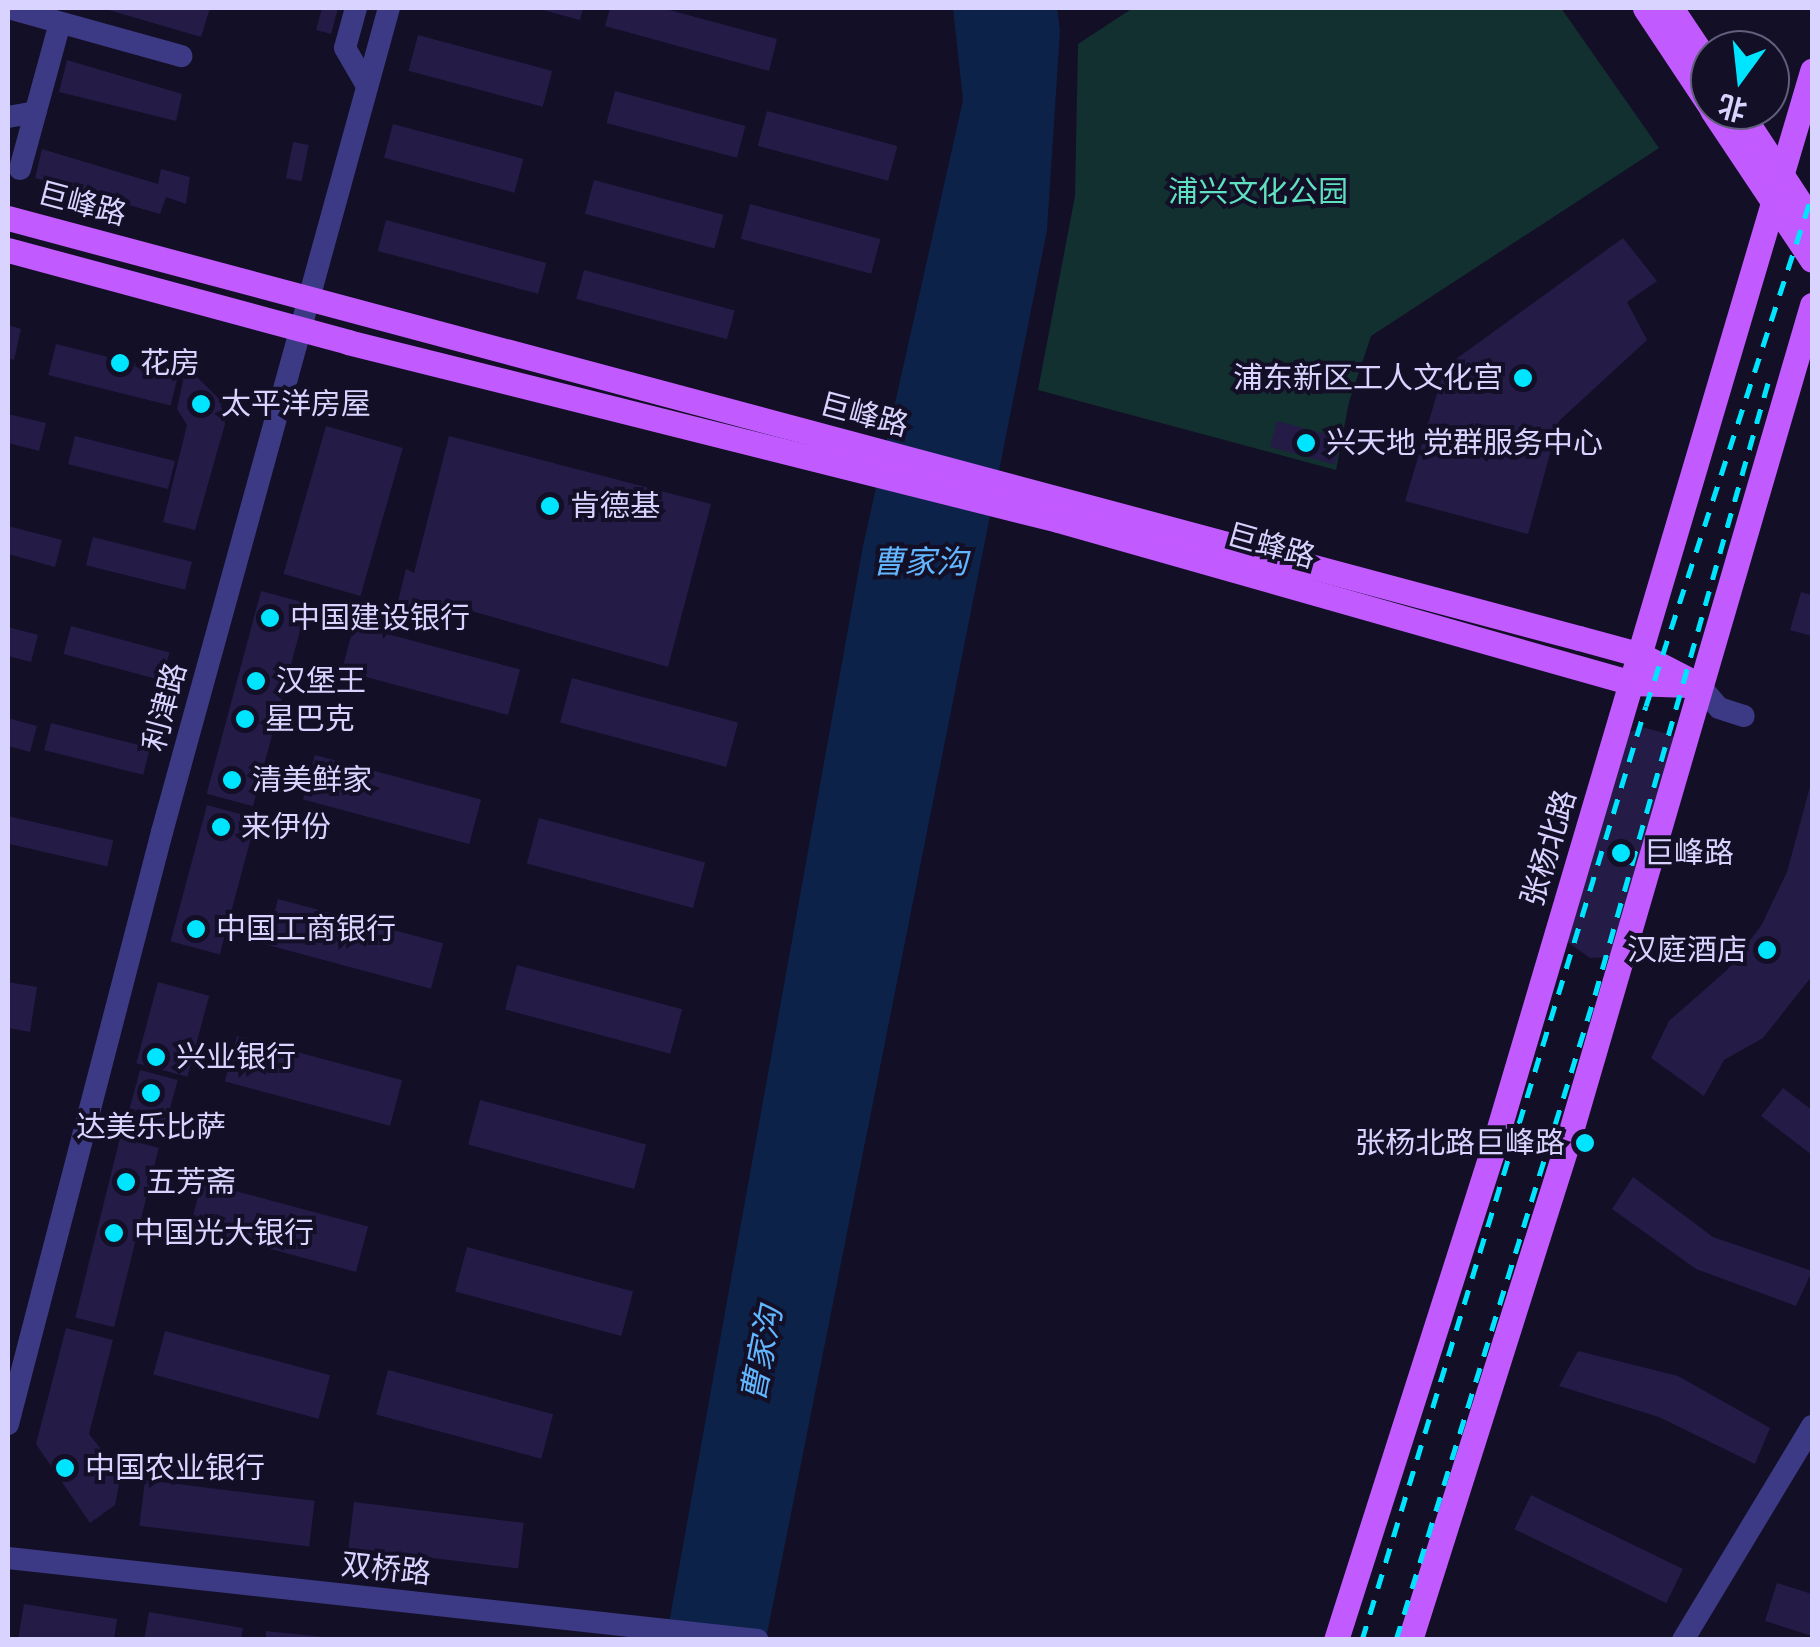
<!DOCTYPE html>
<html>
<head>
<meta charset="utf-8">
<style>
  body { margin:0 }
  #map { position:relative; width:1820px; height:1647px; overflow:hidden; background:#130f26; font-family:"Fira Sans Condensed","Noto Sans SC",sans-serif }
  div>[style] { position:absolute }
  .green>* { inset:0; background:#12302f }
  .water>* { inset:0; background:#0c2248 }
  .building>* { inset:0; background:#241b47; transform-origin:0 0 }
  .minor>* { height:22px; margin:-11px; padding:0 11px; transform-origin:11px; border-radius:11px; background:#3d3a85 }
  .major>* { height:25px; margin:-12.5px; padding:0 12.5px; transform-origin:12.5px; border-radius:12.5px; background:#c25bff }
  .rail>* { height:5px; margin-top:-2.5px; transform-origin:0; background:repeating-linear-gradient(90deg,#00e5ff 0 15px,transparent 0 27px) }
  .dots>* { width:28px; height:28px; translate:-50% -50%; box-sizing:border-box; border:5px solid #130f26; border-radius:50% }
  span { translate:-50% -50%; white-space:nowrap; text-align:center; line-height:1.15; -webkit-text-stroke:8px #130f26; paint-order:stroke }
  .park-label { font-size:30px; color:#5fe0c0 }
  .street-label { font-size:30px; color:#d9d4ff }
  .poi-label { font-size:30px; color:#d9d4ff }
  .left { translate:0 -50%; text-align:left }
  .right { translate:-100% -50%; text-align:right }
  .water-label { font-size:32px; color:#62b6ff; font-style:italic }
  .frame { position:absolute; inset:0; border:10px solid #d9d4ff; pointer-events:none }
  .north { position:absolute; left:1690px; top:30px; width:100px; height:100px; box-sizing:border-box; background:#130f26; border:2px solid #625e7d; border-radius:50%; rotate:195deg; font-size:28px; font-weight:700; line-height:40px; text-align:center; color:#d9d4ff }
  .north::after { content:''; display:block; margin:auto; width:35px; height:45px; background:#00e5ff; clip-path:polygon(50% 0,100% 100%,50% 72%,0 100%) }
</style>
</head>
<body>
<div id="map">
  <div class="green">
    <i style="clip-path:polygon(1133px 8px,1561px 8px,1659px 148px,1371px 336px,1349px 402px,1336px 470px,1038px 390px,1075px 196px,1078px 44px)"></i>
  </div>
  <div class="water">
    <i style="clip-path:polygon(953px 8px,1057px 8px,1060px 31px,1047px 230px,766px 1639px,666px 1640px,863px 546px,963px 100px)"></i>
  </div>
  <div class="building">
    <i style="clip-path:polygon(102px 8px,210px 8px,201px 37px)"></i>
    <i style="clip-path:polygon(322px 8px,338px 8px,331px 34px,316px 30px)"></i>
    <i style="clip-path:polygon(536px 8px,583px 8px,580px 20px)"></i>
    <i style="clip-path:polygon(610px 8px,662px 8px,777px 39px,769px 71px,605px 26px)"></i>
    <i style="left:418px;top:35px;width:139px;height:37px;rotate:15deg"></i>
    <i style="clip-path:polygon(67px 60px,182px 94px,176px 121px,59px 92px)"></i>
    <i style="left:615px;top:91px;width:135px;height:33px;rotate:15deg"></i>
    <i style="left:767px;top:111px;width:135px;height:36px;rotate:15deg"></i>
    <i style="left:393px;top:124px;width:135px;height:35px;rotate:15deg"></i>
    <i style="left:293px;top:142px;width:16px;height:37px;rotate:11deg"></i>
    <i style="clip-path:polygon(42px 149px,158px 184px,161px 169px,190px 177px,186px 204px,166px 197px,160px 214px,35px 178px)"></i>
    <i style="left:594px;top:180px;width:134px;height:35px;rotate:15deg"></i>
    <i style="left:750px;top:204px;width:135px;height:36px;rotate:15deg"></i>
    <i style="left:386px;top:220px;width:166px;height:32px;rotate:15deg"></i>
    <i style="clip-path:polygon(1623px 238px,1657px 281px,1627px 302px,1647px 340px,1559px 421px,1528px 534px,1405px 501px,1445px 367px)"></i>
    <i style="left:584px;top:270px;width:156px;height:30px;rotate:15deg"></i>
    <i style="clip-path:polygon(8px 325px,21px 329px,14px 360px,8px 358px)"></i>
    <i style="left:56px;top:344px;width:126px;height:32px;rotate:14deg"></i>
    <i style="clip-path:polygon(186px 366px,220px 400px,225px 424px,195px 530px,163px 522px,187px 425px,177px 409px)"></i>
    <i style="clip-path:polygon(8px 414px,46px 423px,39px 451px,8px 443px)"></i>
    <i style="left:1277px;top:421px;width:67px;height:27px;rotate:15deg"></i>
    <i style="left:326px;top:426px;width:80px;height:154px;rotate:16deg"></i>
    <i style="left:75px;top:436px;width:103px;height:29px;rotate:14deg"></i>
    <i style="clip-path:polygon(449px 436px,711px 504px,668px 667px,454px 606px,449px 627px,395px 613px,406px 569px,414px 573px)"></i>
    <i style="clip-path:polygon(8px 526px,62px 540px,55px 567px,8px 554px)"></i>
    <i style="left:93px;top:537px;width:102px;height:29px;rotate:14deg"></i>
    <i style="left:261px;top:591px;width:48px;height:210px;rotate:15deg"></i>
    <i style="clip-path:polygon(1801px 592px,1812px 595px,1812px 636px,1790px 630px)"></i>
    <i style="left:354px;top:625px;width:172px;height:47px;rotate:15deg"></i>
    <i style="left:71px;top:626px;width:102px;height:29px;rotate:15deg"></i>
    <i style="clip-path:polygon(8px 627px,38px 635px,31px 662px,8px 656px)"></i>
    <i style="left:572px;top:678px;width:172px;height:46px;rotate:15deg"></i>
    <i style="clip-path:polygon(8px 718px,37px 726px,30px 752px,8px 746px)"></i>
    <i style="left:51px;top:723px;width:102px;height:28px;rotate:14deg"></i>
    <i style="clip-path:polygon(1642px 727px,1672px 735px,1681px 749px,1619px 957px,1590px 958px,1566px 941px,1628px 733px)"></i>
    <i style="left:315px;top:755px;width:172px;height:46px;rotate:15deg"></i>
    <i style="clip-path:polygon(1811px 783px,1812px 976px,1763px 1038px,1724px 1060px,1704px 1096px,1651px 1058px,1669px 1021px,1727px 970px,1761px 926px,1787px 872px)"></i>
    <i style="left:207px;top:805px;width:51px;height:141px;rotate:15deg"></i>
    <i style="left:8px;top:816px;width:108px;height:27px;rotate:13deg"></i>
    <i style="left:539px;top:818px;width:172px;height:47px;rotate:15deg"></i>
    <i style="left:278px;top:899px;width:171px;height:47px;rotate:15deg"></i>
    <i style="left:517px;top:965px;width:171px;height:46px;rotate:15deg"></i>
    <i style="clip-path:polygon(8px 982px,37px 987px,30px 1032px,8px 1028px)"></i>
    <i style="left:158px;top:982px;width:53px;height:84px;rotate:15deg"></i>
    <i style="left:237px;top:1036px;width:171px;height:47px;rotate:15deg"></i>
    <i style="left:140px;top:1070px;width:39px;height:53px;rotate:15deg"></i>
    <i style="clip-path:polygon(1783px 1088px,1812px 1110px,1812px 1155px,1761px 1116px)"></i>
    <i style="left:480px;top:1100px;width:172px;height:46px;rotate:15deg"></i>
    <i style="left:120px;top:1138px;width:40px;height:185px;rotate:14deg"></i>
    <i style="clip-path:polygon(1633px 1177px,1713px 1237px,1812px 1271px,1796px 1306px,1696px 1269px,1612px 1209px)"></i>
    <i style="left:202px;top:1182px;width:172px;height:47px;rotate:15deg"></i>
    <i style="left:467px;top:1247px;width:172px;height:46px;rotate:15deg"></i>
    <i style="clip-path:polygon(66px 1328px,113px 1340px,89px 1434px,121px 1475px,115px 1505px,90px 1523px,36px 1444px)"></i>
    <i style="left:165px;top:1331px;width:171px;height:45px;rotate:15deg"></i>
    <i style="clip-path:polygon(1578px 1351px,1678px 1376px,1770px 1428px,1755px 1464px,1659px 1417px,1559px 1386px)"></i>
    <i style="left:388px;top:1370px;width:171px;height:46px;rotate:15deg"></i>
    <i style="left:145px;top:1480px;width:171px;height:46px;rotate:7deg"></i>
    <i style="left:1531px;top:1495px;width:169px;height:38px;rotate:26deg"></i>
    <i style="left:354px;top:1502px;width:171px;height:46px;rotate:7deg"></i>
    <i style="clip-path:polygon(1777px 1583px,1812px 1594px,1812px 1636px,1765px 1621px)"></i>
    <i style="clip-path:polygon(24px 1604px,117px 1619px,114px 1640px,18px 1640px)"></i>
    <i style="clip-path:polygon(149px 1612px,243px 1628px,241px 1640px,144px 1640px)"></i>
    <i style="clip-path:polygon(266px 1631px,324px 1637px,324px 1640px,266px 1640px)"></i>
  </div>
  <div class="minor">
    <i style="left:8px;top:8px;width:180px;rotate:15.5deg"></i>
    <i style="left:356px;top:8px;width:41px;rotate:105.4deg"></i>
    <i style="left:345px;top:48px;width:44px;rotate:59.9deg"></i>
    <i style="left:8px;top:117px;width:28px;rotate:-10deg"></i>
    <i style="left:20px;top:169px;width:151px;rotate:-74.7deg"></i>
    <i style="left:1699px;top:685px;width:30px;rotate:49deg"></i>
    <i style="left:1719px;top:708px;width:26px;rotate:18deg"></i>
    <i style="left:8px;top:1424px;width:612px;rotate:-75.42deg"></i>
    <i style="left:162px;top:832px;width:855px;rotate:-74.6deg"></i>
    <i style="left:8px;top:1558px;width:754px;rotate:6.24deg"></i>
    <i style="left:1683px;top:1640px;width:250px;rotate:-58.9deg"></i>
  </div>
  <div class="major">
    <i style="left:1645px;top:8px;width:118px;rotate:56.4deg"></i>
    <i style="left:1671px;top:8px;width:70px;rotate:56.1deg"></i>
    <i style="left:1712px;top:110px;width:180px;rotate:56.3deg"></i>
    <i style="left:1739px;top:110px;width:133px;rotate:56.7deg"></i>
    <i style="left:8px;top:218px;width:1626px;rotate:14.97deg"></i>
    <i style="left:1579px;top:638px;width:64px;rotate:15.3deg"></i>
    <i style="left:1641px;top:655px;width:65px;rotate:27.3deg"></i>
    <i style="left:8px;top:250px;width:352px;rotate:15.1deg"></i>
    <i style="left:348px;top:342px;width:732px;rotate:14.07deg"></i>
    <i style="left:1058px;top:520px;width:597px;rotate:15.85deg"></i>
    <i style="left:1632px;top:683px;width:57px;rotate:2deg"></i>
    <i style="left:1336px;top:1640px;width:509px;rotate:-72.28deg"></i>
    <i style="left:1491px;top:1155px;width:1131px;rotate:-73.5deg"></i>
    <i style="left:1410px;top:1640px;width:523px;rotate:-72.43deg"></i>
    <i style="left:1568px;top:1141px;width:871px;rotate:-73.73deg"></i>
  </div>
  <div class="rail">
    <i style="left:1362px;top:1640px;width:976px;rotate:-73.09deg"></i>
    <i style="left:1646px;top:706px;width:537px;rotate:-72deg"></i>
    <i style="left:1396px;top:1640px;width:675px;rotate:-72.85deg"></i>
    <i style="left:1595px;top:995px;width:636px;rotate:-74.22deg"></i>
  </div>
  <div class="dots">
    <i style="left:120px;top:363px;background:#00e5ff"></i>
    <i style="left:1523px;top:378px;background:#00e5ff"></i>
    <i style="left:201px;top:404px;background:#00e5ff"></i>
    <i style="left:1306px;top:443px;background:#00e5ff"></i>
    <i style="left:550px;top:506px;background:#00e5ff"></i>
    <i style="left:270px;top:618px;background:#00e5ff"></i>
    <i style="left:256px;top:681px;background:#00e5ff"></i>
    <i style="left:245px;top:719px;background:#00e5ff"></i>
    <i style="left:232px;top:780px;background:#00e5ff"></i>
    <i style="left:221px;top:827px;background:#00e5ff"></i>
    <i style="left:1621px;top:853px;background:#00e5ff"></i>
    <i style="left:196px;top:929px;background:#00e5ff"></i>
    <i style="left:1767px;top:950px;background:#00e5ff"></i>
    <i style="left:156px;top:1057px;background:#00e5ff"></i>
    <i style="left:151px;top:1093px;background:#00e5ff"></i>
    <i style="left:1585px;top:1143px;background:#00e5ff"></i>
    <i style="left:126px;top:1182px;background:#00e5ff"></i>
    <i style="left:114px;top:1233px;background:#00e5ff"></i>
    <i style="left:65px;top:1468px;background:#00e5ff"></i>
  </div>
  <div class="park-label">
    <span style="left:1258px;top:192px">浦兴文化公园</span>
  </div>
  <div class="street-label">
    <span style="left:82px;top:204px;rotate:15deg">巨峰路</span>
    <span style="left:864px;top:415px;rotate:15deg">巨峰路</span>
    <span style="left:1271px;top:546px;rotate:16deg">巨蜂路</span>
    <span style="left:165px;top:707px;rotate:-75deg">利津路</span>
    <span style="left:1549px;top:848px;rotate:-73deg">张杨北路</span>
    <span style="left:386px;top:1569px;rotate:6deg">双桥路</span>
  </div>
  <div class="poi-label">
    <span class="left" style="left:140px;top:363px">花房</span>
    <span class="right" style="left:1503px;top:378px">浦东新区工人文化宫</span>
    <span class="left" style="left:221px;top:404px">太平洋房屋</span>
    <span class="left" style="left:1326px;top:443px">兴天地 党群服务中心</span>
    <span class="left" style="left:570px;top:506px">肯德基</span>
    <span class="left" style="left:290px;top:618px">中国建设银行</span>
    <span class="left" style="left:276px;top:681px">汉堡王</span>
    <span class="left" style="left:265px;top:719px">星巴克</span>
    <span class="left" style="left:252px;top:780px">清美鲜家</span>
    <span class="left" style="left:241px;top:827px">来伊份</span>
    <span class="left" style="left:1644px;top:853px">巨峰路</span>
    <span class="left" style="left:216px;top:929px">中国工商银行</span>
    <span class="right" style="left:1747px;top:950px">汉庭酒店</span>
    <span class="left" style="left:176px;top:1057px">兴业银行</span>
    <span style="left:151px;top:1127px">达美乐比萨</span>
    <span class="right" style="left:1565px;top:1143px">张杨北路巨峰路</span>
    <span class="left" style="left:146px;top:1182px">五芳斋</span>
    <span class="left" style="left:134px;top:1233px">中国光大银行</span>
    <span class="left" style="left:85px;top:1468px">中国农业银行</span>
  </div>
  <div class="water-label">
    <span style="left:920px;top:562px">曹家沟</span>
    <span style="left:762px;top:1354px;rotate:-79deg">曹家沟</span>
  </div>
  <div class="frame"></div>
  <div class="north">北</div>
</div>
</body>
</html>
